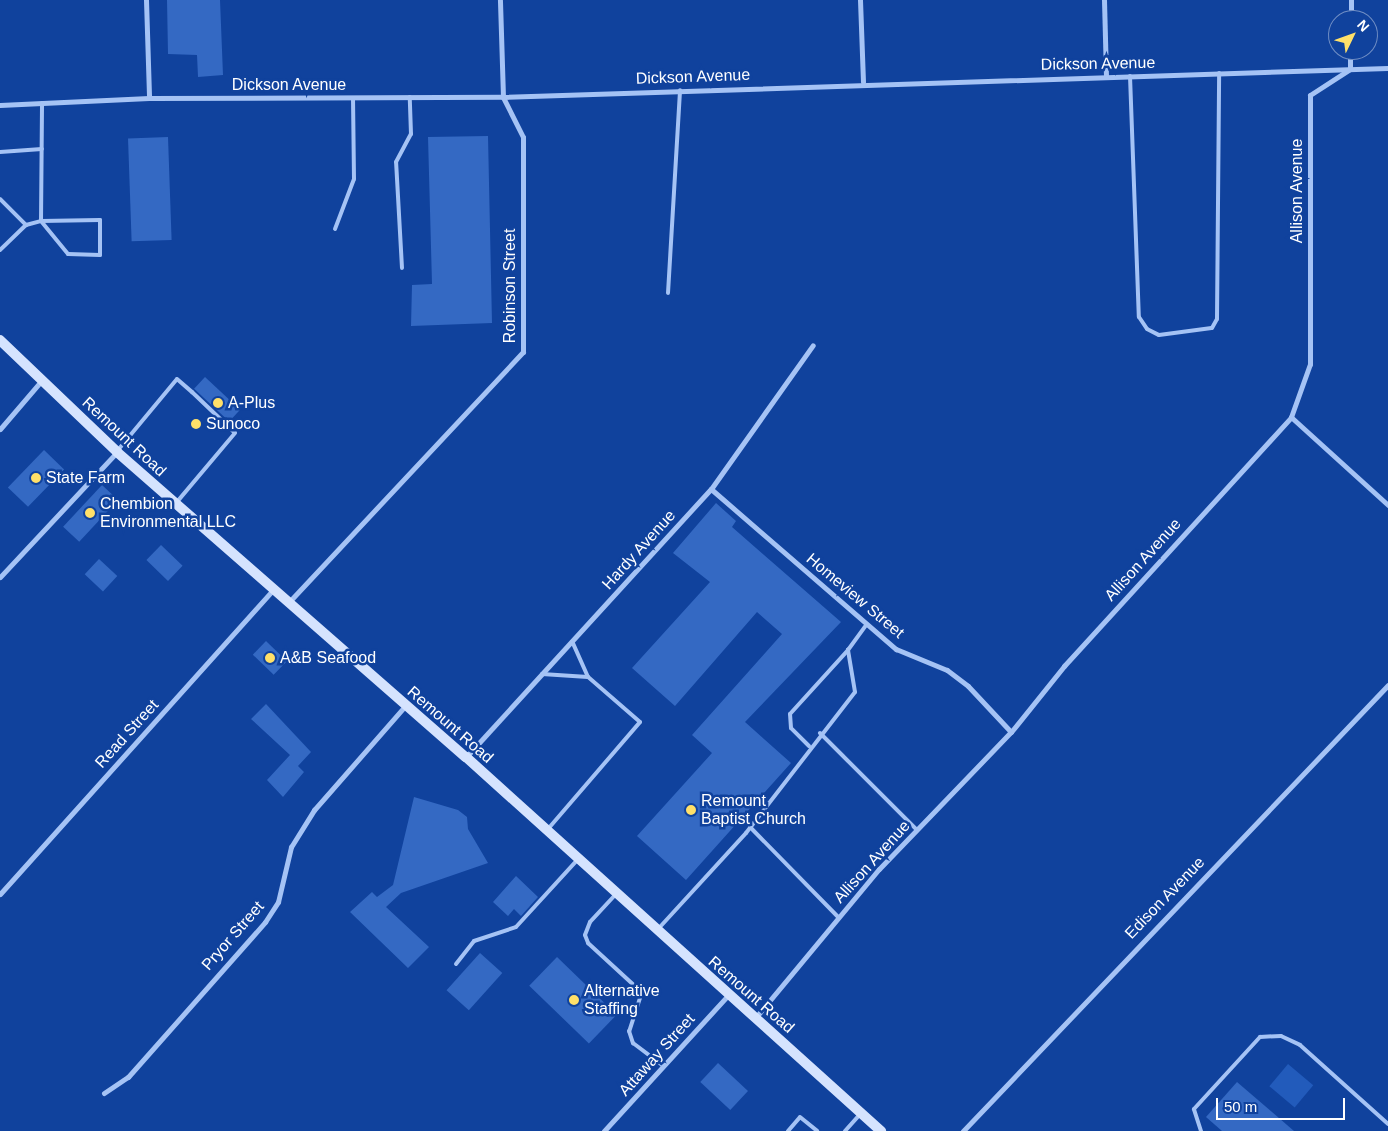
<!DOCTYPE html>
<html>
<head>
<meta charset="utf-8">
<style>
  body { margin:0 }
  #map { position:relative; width:1388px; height:1131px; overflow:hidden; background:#10429d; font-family:Arial,sans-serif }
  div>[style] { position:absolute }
  .green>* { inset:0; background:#225bbb; transform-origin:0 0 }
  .building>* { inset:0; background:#3469c3; transform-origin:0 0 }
  .lane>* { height:4px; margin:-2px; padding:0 2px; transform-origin:2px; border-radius:2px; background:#a5c3f5 }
  .street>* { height:5px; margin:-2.5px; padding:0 2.5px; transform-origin:2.5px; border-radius:2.5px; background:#a5c3f5 }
  .secondary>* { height:10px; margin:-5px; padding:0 5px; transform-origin:5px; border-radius:5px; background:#d5e3fe }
  .dots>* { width:14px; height:14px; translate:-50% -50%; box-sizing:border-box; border:2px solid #10429d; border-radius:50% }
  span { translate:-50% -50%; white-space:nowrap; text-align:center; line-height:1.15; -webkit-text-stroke:5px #10429d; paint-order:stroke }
  .street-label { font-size:16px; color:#fff }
  .poi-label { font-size:16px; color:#fff }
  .left { translate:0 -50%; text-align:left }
  .north { position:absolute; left:1328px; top:10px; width:50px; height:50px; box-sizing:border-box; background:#10429d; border:1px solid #708ec4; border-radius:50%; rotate:48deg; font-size:14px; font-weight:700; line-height:20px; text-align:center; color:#fff }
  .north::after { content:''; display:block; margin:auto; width:18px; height:22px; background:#ffe069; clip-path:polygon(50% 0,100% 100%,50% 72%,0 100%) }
  .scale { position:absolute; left:1216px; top:1098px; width:129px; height:22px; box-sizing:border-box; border:2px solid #fff; border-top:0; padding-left:6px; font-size:15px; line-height:18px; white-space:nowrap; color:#fff; -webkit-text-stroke:4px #10429d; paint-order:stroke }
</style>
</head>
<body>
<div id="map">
  <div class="green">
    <i style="left:1288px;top:1064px;width:33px;height:29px;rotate:40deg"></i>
  </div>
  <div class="building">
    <i style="clip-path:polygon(167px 0,220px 0,223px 75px,198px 77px,197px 55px,168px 54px)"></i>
    <i style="clip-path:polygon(488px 136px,492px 323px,411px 326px,412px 285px,432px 284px,428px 137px)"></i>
    <i style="left:168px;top:137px;width:103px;height:40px;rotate:88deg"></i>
    <i style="left:205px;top:377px;width:48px;height:16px;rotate:43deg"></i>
    <i style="left:44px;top:450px;width:28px;height:52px;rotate:44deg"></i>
    <i style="left:102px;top:485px;width:22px;height:57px;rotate:43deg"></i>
    <i style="clip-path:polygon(716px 503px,736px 521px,732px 527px,841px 622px,745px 722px,791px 763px,686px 880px,637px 836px,712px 753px,692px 735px,782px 634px,757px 612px,675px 706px,632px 668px,710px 582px,673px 553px)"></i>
    <i style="left:161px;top:545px;width:30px;height:21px;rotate:44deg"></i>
    <i style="left:99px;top:559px;width:25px;height:21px;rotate:43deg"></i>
    <i style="left:266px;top:641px;width:29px;height:19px;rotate:44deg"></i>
    <i style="clip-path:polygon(266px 704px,311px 752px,298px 766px,304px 772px,283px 797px,267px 780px,290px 755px,251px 719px)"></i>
    <i style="clip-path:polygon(414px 797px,458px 810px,467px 817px,468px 829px,488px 863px,401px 893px,386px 907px,429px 947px,408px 968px,350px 912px,372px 892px,377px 897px,393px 885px)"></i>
    <i style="clip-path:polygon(516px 876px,538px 897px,521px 916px,514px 909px,508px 916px,493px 902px)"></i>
    <i style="left:480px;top:953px;width:30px;height:50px;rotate:42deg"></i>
    <i style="left:557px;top:957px;width:83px;height:40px;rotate:44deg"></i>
    <i style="left:718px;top:1063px;width:41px;height:26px;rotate:43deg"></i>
    <i style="clip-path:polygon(1237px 1082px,1294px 1131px,1222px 1131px,1206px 1117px)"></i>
  </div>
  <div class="lane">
    <i style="left:1130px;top:76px;width:241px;rotate:87.9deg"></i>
    <i style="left:1139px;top:317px;width:14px;rotate:56deg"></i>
    <i style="left:1147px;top:329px;width:13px;rotate:27deg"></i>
    <i style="left:1159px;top:335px;width:53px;rotate:-7.5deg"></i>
    <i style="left:1212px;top:328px;width:10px;rotate:-61deg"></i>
    <i style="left:1217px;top:319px;width:246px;rotate:-89.5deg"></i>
    <i style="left:0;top:152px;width:42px;rotate:-4.1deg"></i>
    <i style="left:0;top:199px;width:37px;rotate:45deg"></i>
    <i style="left:335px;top:229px;width:53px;rotate:-69.2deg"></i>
    <i style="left:354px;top:179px;width:81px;rotate:-90.7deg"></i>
    <i style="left:0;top:250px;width:36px;rotate:-44deg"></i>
    <i style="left:26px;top:225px;width:16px;rotate:-15deg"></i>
    <i style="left:41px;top:221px;width:59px;rotate:-1deg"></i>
    <i style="left:100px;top:220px;width:35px;rotate:90deg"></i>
    <i style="left:100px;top:255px;width:32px;rotate:-178deg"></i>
    <i style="left:68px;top:254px;width:43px;rotate:-129.3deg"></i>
    <i style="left:41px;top:221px;width:118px;rotate:-89.5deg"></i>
    <i style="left:402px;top:268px;width:106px;rotate:-93.2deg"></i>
    <i style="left:396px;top:162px;width:32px;rotate:-62deg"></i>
    <i style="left:411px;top:134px;width:37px;rotate:-92deg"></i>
    <i style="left:668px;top:293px;width:203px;rotate:-86.6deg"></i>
    <i style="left:118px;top:450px;width:92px;rotate:-50.3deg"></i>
    <i style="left:177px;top:379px;width:20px;rotate:41deg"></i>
    <i style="left:192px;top:392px;width:59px;rotate:43.6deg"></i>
    <i style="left:235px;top:433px;width:92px;rotate:130.1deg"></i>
    <i style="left:542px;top:674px;width:46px;rotate:3.7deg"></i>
    <i style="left:588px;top:677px;width:39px;rotate:-114deg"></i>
    <i style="left:820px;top:733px;width:137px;rotate:45deg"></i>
    <i style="left:809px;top:746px;width:25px;rotate:-135deg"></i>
    <i style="left:791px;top:728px;width:14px;rotate:-94deg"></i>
    <i style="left:790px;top:714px;width:86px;rotate:-47.8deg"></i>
    <i style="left:750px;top:827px;width:127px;rotate:45.6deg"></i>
    <i style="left:548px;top:829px;width:141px;rotate:-49.3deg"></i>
    <i style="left:640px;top:722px;width:69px;rotate:-139.1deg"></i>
    <i style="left:616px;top:894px;width:38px;rotate:133deg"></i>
    <i style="left:590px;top:922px;width:14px;rotate:111deg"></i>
    <i style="left:585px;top:935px;width:9px;rotate:69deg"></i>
    <i style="left:588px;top:943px;width:68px;rotate:42.6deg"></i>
    <i style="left:638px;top:989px;width:9px;rotate:77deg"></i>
    <i style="left:640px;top:998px;width:35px;rotate:108deg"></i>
    <i style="left:629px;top:1031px;width:13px;rotate:72deg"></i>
    <i style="left:633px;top:1043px;width:38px;rotate:37deg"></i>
    <i style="left:659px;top:928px;width:129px;rotate:-47.5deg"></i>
    <i style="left:746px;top:833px;width:178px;rotate:-52.3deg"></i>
    <i style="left:855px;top:692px;width:43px;rotate:-99.5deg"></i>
    <i style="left:848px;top:650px;width:32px;rotate:-54deg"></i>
    <i style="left:456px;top:964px;width:29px;rotate:-52deg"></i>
    <i style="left:474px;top:941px;width:44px;rotate:-18.4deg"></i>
    <i style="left:516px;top:927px;width:92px;rotate:-47.6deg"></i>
    <i style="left:788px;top:1131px;width:18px;rotate:-49deg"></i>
    <i style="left:800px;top:1117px;width:22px;rotate:39deg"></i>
    <i style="left:845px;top:1131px;width:24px;rotate:-48deg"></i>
    <i style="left:1201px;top:1131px;width:23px;rotate:-108deg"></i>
    <i style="left:1194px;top:1109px;width:98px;rotate:-47.5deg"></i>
    <i style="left:1260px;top:1037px;width:21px;rotate:-3deg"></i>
    <i style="left:1281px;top:1036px;width:21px;rotate:25deg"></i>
    <i style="left:1300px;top:1045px;width:118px;rotate:41.9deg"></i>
  </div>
  <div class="street">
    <i style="left:146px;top:0;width:98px;rotate:88.2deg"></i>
    <i style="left:860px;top:0;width:82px;rotate:87.9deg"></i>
    <i style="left:1104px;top:0;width:77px;rotate:88.5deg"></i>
    <i style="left:1351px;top:20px;width:20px;rotate:-90deg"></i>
    <i style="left:0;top:105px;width:149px;rotate:-2.7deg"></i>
    <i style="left:149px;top:98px;width:354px;rotate:-0.2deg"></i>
    <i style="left:503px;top:97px;width:885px;rotate:-1.88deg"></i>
    <i style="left:1291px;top:417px;width:131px;rotate:42.2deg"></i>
    <i style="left:0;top:429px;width:65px;rotate:-49.4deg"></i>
    <i style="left:711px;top:489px;width:245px;rotate:40.9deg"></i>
    <i style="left:896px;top:649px;width:55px;rotate:22.4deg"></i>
    <i style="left:947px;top:670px;width:26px;rotate:37deg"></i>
    <i style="left:968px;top:686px;width:63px;rotate:46.9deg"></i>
    <i style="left:0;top:577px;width:171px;rotate:-46.9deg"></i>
    <i style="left:288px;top:603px;width:344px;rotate:-46.9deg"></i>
    <i style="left:523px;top:352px;width:215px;rotate:-90deg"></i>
    <i style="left:523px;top:137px;width:45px;rotate:-116.6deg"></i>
    <i style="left:503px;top:97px;width:97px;rotate:-91.8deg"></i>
    <i style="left:466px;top:757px;width:363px;rotate:-47.6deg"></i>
    <i style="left:711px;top:489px;width:176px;rotate:-54.7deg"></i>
    <i style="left:0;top:894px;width:409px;rotate:-48.1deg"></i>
    <i style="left:756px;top:1017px;width:192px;rotate:-50.3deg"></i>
    <i style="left:879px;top:869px;width:190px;rotate:-46.1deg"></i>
    <i style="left:1011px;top:732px;width:85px;rotate:-51.2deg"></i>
    <i style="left:1064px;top:666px;width:337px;rotate:-47.6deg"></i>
    <i style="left:1291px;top:417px;width:56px;rotate:-70.3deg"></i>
    <i style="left:1310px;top:364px;width:269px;rotate:-90deg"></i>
    <i style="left:1310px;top:95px;width:48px;rotate:-33deg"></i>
    <i style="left:1350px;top:69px;width:19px;rotate:-90deg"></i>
    <i style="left:104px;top:1093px;width:29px;rotate:-34deg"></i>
    <i style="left:128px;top:1077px;width:207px;rotate:-48.5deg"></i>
    <i style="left:265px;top:922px;width:24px;rotate:-57deg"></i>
    <i style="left:278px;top:902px;width:57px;rotate:-76.7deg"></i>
    <i style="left:291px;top:847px;width:44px;rotate:-58.1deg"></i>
    <i style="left:314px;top:810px;width:138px;rotate:-48.8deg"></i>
    <i style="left:604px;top:1131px;width:184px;rotate:-47.6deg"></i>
    <i style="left:963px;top:1131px;width:616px;rotate:-46.38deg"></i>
  </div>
  <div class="secondary">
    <i style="left:0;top:340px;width:162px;rotate:43.7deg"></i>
    <i style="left:117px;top:452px;width:463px;rotate:41.2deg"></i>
    <i style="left:466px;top:757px;width:559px;rotate:42.03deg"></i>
  </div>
  <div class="dots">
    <i style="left:218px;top:403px;background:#ffe069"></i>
    <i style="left:196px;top:424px;background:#ffe069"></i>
    <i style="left:36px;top:478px;background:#ffe069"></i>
    <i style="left:90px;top:513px;background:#ffe069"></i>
    <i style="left:270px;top:658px;background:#ffe069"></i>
    <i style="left:691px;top:810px;background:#ffe069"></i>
    <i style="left:574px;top:1000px;background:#ffe069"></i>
  </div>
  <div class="street-label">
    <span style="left:1098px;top:64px;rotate:-1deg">Dickson Avenue</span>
    <span style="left:693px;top:77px;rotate:-2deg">Dickson Avenue</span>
    <span style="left:289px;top:85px">Dickson Avenue</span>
    <span style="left:1297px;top:191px;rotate:-90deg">Allison Avenue</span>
    <span style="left:510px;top:286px;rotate:-90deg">Robinson Street</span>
    <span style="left:124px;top:437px;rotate:43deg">Remount Road</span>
    <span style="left:639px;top:550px;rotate:-48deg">Hardy Avenue</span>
    <span style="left:1143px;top:560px;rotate:-48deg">Allison Avenue</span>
    <span style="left:855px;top:596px;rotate:40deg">Homeview Street</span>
    <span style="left:450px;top:725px;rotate:41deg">Remount Road</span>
    <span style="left:127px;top:734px;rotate:-48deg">Read Street</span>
    <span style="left:872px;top:862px;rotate:-48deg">Allison Avenue</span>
    <span style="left:1165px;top:898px;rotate:-46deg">Edison Avenue</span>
    <span style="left:233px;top:936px;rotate:-49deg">Pryor Street</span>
    <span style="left:751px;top:995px;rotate:41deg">Remount Road</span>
    <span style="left:657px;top:1055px;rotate:-48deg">Attaway Street</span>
  </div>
  <div class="poi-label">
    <span class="left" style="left:228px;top:403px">A-Plus</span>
    <span class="left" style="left:206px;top:424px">Sunoco</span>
    <span class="left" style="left:46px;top:478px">State Farm</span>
    <span class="left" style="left:100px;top:513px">Chembion<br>Environmental LLC</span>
    <span class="left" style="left:280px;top:658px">A&amp;B Seafood</span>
    <span class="left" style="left:701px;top:810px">Remount<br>Baptist Church</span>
    <span class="left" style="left:584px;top:1000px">Alternative<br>Staffing</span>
  </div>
  <div class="north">N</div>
  <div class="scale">50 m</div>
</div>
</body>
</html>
